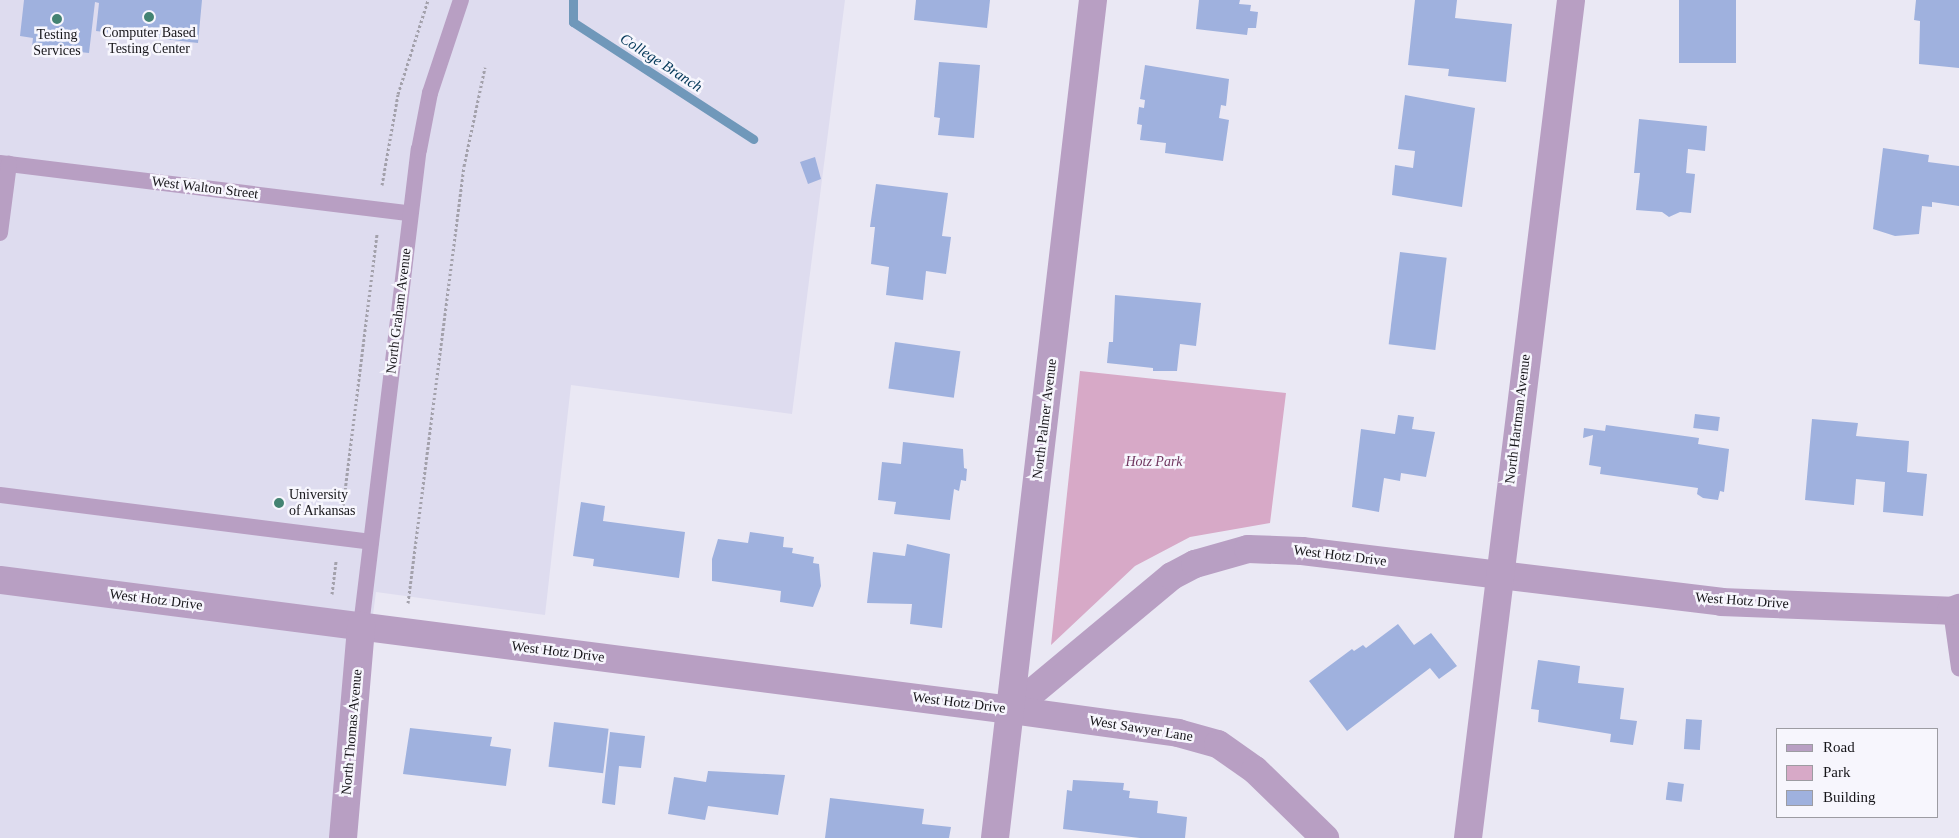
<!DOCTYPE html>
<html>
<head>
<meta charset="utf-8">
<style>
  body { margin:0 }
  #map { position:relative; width:1959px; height:838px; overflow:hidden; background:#eae8f4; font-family:Georgia,serif }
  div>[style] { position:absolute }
  .built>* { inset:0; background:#dedcef }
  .green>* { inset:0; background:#d7a9c7 }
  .stream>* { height:9px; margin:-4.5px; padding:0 4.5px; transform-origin:4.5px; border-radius:4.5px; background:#7098ba }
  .building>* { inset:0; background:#9fb1de; transform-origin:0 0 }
  .path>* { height:3px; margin-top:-1.5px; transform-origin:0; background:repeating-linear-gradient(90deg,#a3a1ab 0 2.5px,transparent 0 5px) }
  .service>* { height:16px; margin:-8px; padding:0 8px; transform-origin:8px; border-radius:8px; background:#b89fc3 }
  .minor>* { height:28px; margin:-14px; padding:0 14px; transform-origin:14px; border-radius:14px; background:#b89fc3 }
  .dots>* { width:14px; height:14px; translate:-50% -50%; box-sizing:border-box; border:2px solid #f7f6fd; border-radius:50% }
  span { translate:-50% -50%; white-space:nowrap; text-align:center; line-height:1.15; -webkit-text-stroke:5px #f7f6fd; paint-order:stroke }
  .poi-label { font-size:14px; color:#161519 }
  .left { translate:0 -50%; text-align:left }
  .street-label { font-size:14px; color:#161519 }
  .park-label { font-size:14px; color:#703760; font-style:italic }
  .water-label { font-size:15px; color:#033758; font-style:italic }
  .legend { position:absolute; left:1776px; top:728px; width:162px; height:90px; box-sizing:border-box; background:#f7f6fd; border:1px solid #9d9ca2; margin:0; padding:6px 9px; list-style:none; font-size:15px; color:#161519 }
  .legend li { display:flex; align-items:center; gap:10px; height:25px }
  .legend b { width:25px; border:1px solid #9d9ca2 }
</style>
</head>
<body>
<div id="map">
  <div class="built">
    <i style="clip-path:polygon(0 0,845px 0,792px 414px,571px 385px,545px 615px,376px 592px,343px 838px,0 838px)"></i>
  </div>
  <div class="green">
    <i style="clip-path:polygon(1080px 371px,1286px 393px,1270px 523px,1190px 537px,1135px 566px,1051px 645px)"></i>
  </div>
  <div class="stream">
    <i style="left:573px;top:0;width:22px;rotate:90deg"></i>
    <i style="left:573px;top:22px;width:215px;rotate:33deg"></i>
  </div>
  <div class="building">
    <i style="clip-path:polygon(24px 0,202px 0,198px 43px,96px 31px,99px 3px,95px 2px,89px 53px,32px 47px,33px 38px,20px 36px)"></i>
    <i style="clip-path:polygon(916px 0,990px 0,987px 28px,914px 20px)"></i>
    <i style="clip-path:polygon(1199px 0,1240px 0,1239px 4px,1251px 5px,1250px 11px,1258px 12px,1256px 28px,1248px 28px,1247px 35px,1196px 29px)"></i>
    <i style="clip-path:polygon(1415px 0,1457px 0,1455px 18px,1512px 24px,1506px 82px,1448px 76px,1449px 69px,1408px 65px)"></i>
    <i style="left:1679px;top:0;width:57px;height:63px"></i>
    <i style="clip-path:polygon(1916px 0,1959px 0,1959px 68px,1919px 64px,1920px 21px,1914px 20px)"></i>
    <i style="clip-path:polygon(939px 62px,980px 65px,974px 138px,938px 135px,940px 118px,934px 117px)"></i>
    <i style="clip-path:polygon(1145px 65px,1229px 79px,1226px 106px,1221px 105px,1219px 118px,1229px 120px,1223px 161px,1165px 153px,1166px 143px,1140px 140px,1142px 125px,1137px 124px,1139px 107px,1144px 108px,1145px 100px,1140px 99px)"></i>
    <i style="clip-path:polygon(1405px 95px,1475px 108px,1462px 207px,1392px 195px,1395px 165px,1413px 168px,1415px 151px,1398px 149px)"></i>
    <i style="clip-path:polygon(1639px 119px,1707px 126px,1705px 151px,1688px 149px,1686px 173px,1695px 174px,1691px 213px,1680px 212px,1669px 217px,1662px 212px,1636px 210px,1640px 173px,1634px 173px)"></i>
    <i style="clip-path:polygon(1883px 148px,1929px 155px,1928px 162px,1959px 166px,1959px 206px,1932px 202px,1932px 207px,1922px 206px,1919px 234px,1895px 236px,1873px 229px)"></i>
    <i style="clip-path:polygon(815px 157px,821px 179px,808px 184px,800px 162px)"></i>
    <i style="clip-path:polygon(876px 184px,948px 193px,942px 236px,951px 237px,946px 274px,926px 271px,923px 300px,886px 295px,889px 267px,871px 264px,875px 227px,870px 227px)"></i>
    <i style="left:1400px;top:252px;width:47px;height:93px;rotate:7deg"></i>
    <i style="clip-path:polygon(1115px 295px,1201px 303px,1196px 346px,1180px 344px,1177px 371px,1153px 371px,1153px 368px,1107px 363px,1109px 342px,1113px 342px)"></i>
    <i style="left:895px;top:342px;width:66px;height:47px;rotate:8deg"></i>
    <i style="left:1695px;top:414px;width:25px;height:14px;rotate:7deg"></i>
    <i style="clip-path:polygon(1398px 415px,1414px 417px,1412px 429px,1435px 432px,1426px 477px,1401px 473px,1400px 481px,1384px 478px,1379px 512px,1352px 507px,1361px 429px,1395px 434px)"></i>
    <i style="clip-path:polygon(1812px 419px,1858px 423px,1856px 436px,1909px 441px,1907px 472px,1927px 474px,1923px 516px,1883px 512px,1885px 482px,1856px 479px,1854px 505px,1805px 500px)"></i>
    <i style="clip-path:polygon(1606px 425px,1699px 438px,1698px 444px,1729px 449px,1724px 492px,1720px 491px,1718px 500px,1703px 498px,1697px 494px,1698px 488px,1600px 474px,1601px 467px,1589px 465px,1593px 435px,1583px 438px,1584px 428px,1605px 431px)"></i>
    <i style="clip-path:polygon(903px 442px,963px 449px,964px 468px,967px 469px,966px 481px,961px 480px,959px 491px,954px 489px,950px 520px,894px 514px,896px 502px,878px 500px,882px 462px,901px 464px)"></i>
    <i style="clip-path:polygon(581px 502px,605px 506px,603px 521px,685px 532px,679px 578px,593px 566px,594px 559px,573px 556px)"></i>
    <i style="clip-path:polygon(750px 532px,784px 537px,783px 547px,793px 548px,792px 553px,814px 557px,813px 563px,819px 564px,821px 586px,813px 607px,780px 602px,781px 591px,712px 581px,712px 559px,718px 539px,748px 543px)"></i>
    <i style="clip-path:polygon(907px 544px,950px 554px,942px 628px,910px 624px,912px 604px,867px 603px,873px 552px,905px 556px)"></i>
    <i style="clip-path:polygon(1398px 624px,1414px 645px,1431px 633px,1457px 666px,1439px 679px,1430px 668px,1347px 731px,1309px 681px,1352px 649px,1354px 651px,1363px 645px,1366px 648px)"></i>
    <i style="clip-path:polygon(1538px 660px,1580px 666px,1578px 683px,1624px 688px,1620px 719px,1637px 721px,1633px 745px,1610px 742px,1611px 734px,1538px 722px,1539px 710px,1531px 709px)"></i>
    <i style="left:1686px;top:719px;width:16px;height:30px;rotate:4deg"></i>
    <i style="left:554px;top:722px;width:55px;height:45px;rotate:7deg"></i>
    <i style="clip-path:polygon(410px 728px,492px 737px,490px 746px,511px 749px,506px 786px,403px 774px)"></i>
    <i style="clip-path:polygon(610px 732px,645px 736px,641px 768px,619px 766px,615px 805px,602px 803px)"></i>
    <i style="clip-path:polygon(708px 771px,785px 775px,778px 815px,708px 806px,705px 820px,668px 814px,674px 777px,706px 782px)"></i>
    <i style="clip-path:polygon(1073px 780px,1124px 783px,1123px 790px,1130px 791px,1129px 798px,1158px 801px,1157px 813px,1187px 817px,1185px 838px,1140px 838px,1063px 829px,1067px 790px,1072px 791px)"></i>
    <i style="left:1668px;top:782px;width:16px;height:18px;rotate:7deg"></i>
    <i style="clip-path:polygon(830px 798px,924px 809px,922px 824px,951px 827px,949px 838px,825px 838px)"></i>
  </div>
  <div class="path">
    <i style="left:382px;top:185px;width:92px;rotate:-80deg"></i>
    <i style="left:398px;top:94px;width:99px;rotate:-72.3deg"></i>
    <i style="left:342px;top:515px;width:284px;rotate:-82.9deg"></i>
    <i style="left:332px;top:594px;width:33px;rotate:-83deg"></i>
    <i style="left:408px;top:603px;width:441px;rotate:-82.7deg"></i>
    <i style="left:464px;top:166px;width:101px;rotate:-78deg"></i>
  </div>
  <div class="service">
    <i style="left:0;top:163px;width:413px;rotate:7deg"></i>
    <i style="left:0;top:233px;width:70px;rotate:-82.6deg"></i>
    <i style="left:0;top:495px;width:374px;rotate:7.2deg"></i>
    <i style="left:1951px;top:611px;width:58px;rotate:82deg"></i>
    <i style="left:361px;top:626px;width:480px;rotate:-83.1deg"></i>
    <i style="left:419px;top:150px;width:58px;rotate:-79.1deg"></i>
    <i style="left:430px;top:93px;width:98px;rotate:-71.6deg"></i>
  </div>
  <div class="minor">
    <i style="left:0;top:580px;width:1019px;rotate:7.33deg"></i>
    <i style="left:1011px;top:710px;width:209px;rotate:-39.8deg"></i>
    <i style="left:1172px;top:576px;width:26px;rotate:-28deg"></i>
    <i style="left:1195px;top:564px;width:55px;rotate:-15.8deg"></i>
    <i style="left:1248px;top:549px;width:54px;rotate:2.1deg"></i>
    <i style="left:1302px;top:551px;width:422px;rotate:6.9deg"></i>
    <i style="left:1721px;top:602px;width:230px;rotate:2.2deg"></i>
    <i style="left:1951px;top:611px;width:9px;rotate:-21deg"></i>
    <i style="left:1011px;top:710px;width:169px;rotate:7.8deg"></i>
    <i style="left:1178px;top:733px;width:41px;rotate:15.4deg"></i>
    <i style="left:1218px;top:744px;width:45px;rotate:35.1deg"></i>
    <i style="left:1255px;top:770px;width:98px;rotate:44.2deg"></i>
    <i style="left:343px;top:838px;width:213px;rotate:-85.1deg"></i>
    <i style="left:995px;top:838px;width:844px;rotate:-83.33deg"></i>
    <i style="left:1468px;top:838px;width:844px;rotate:-82.99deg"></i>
  </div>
  <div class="dots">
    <i style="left:149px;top:17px;background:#438372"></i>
    <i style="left:57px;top:19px;background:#438372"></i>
    <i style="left:279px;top:503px;background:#438372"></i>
  </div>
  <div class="poi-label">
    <span style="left:149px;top:41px">Computer Based<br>Testing Center</span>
    <span style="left:57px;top:43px">Testing<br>Services</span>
    <span class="left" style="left:289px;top:503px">University<br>of Arkansas</span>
  </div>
  <div class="street-label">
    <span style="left:205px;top:188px;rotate:7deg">West Walton Street</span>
    <span style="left:399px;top:311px;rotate:-83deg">North Graham Avenue</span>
    <span style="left:1045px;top:419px;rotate:-83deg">North Palmer Avenue</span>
    <span style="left:1518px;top:419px;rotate:-83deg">North Hartman Avenue</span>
    <span style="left:1340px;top:556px;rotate:7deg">West Hotz Drive</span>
    <span style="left:156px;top:600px;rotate:7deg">West Hotz Drive</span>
    <span style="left:1742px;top:601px;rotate:4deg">West Hotz Drive</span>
    <span style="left:558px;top:652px;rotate:7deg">West Hotz Drive</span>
    <span style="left:959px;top:703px;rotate:7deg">West Hotz Drive</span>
    <span style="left:1141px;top:729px;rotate:9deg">West Sawyer Lane</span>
    <span style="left:352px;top:732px;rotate:-85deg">North Thomas Avenue</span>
  </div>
  <div class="park-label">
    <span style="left:1154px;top:462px">Hotz Park</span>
  </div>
  <div class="water-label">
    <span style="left:661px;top:63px;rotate:33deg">College Branch</span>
  </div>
  <ul class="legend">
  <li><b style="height:6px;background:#b89fc3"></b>Road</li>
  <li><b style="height:14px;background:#d7a9c7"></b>Park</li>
  <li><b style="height:14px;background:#9fb1de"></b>Building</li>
  </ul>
</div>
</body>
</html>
